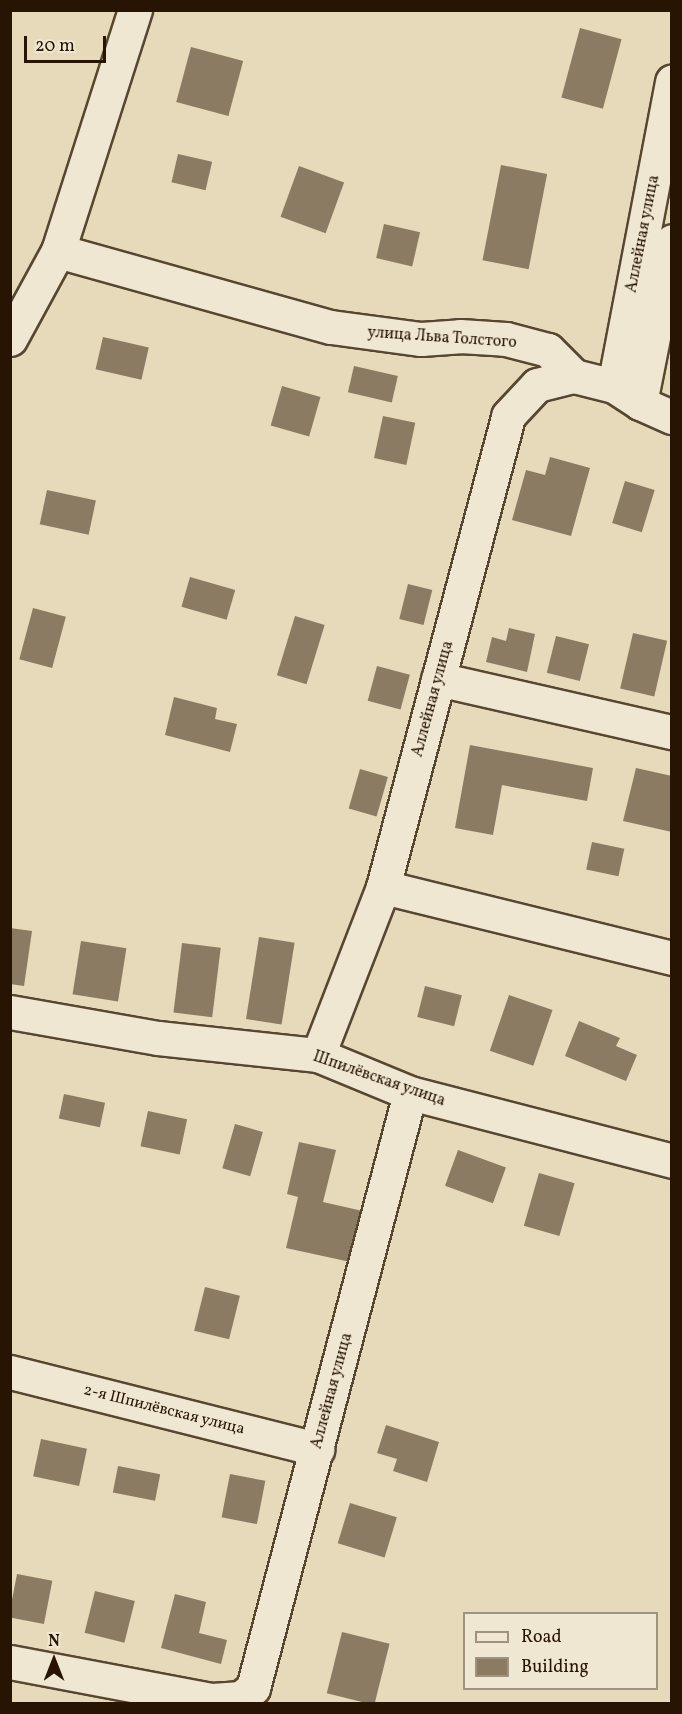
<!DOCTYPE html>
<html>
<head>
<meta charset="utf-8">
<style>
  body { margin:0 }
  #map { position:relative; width:682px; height:1714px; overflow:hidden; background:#e6daba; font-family:Vollkorn,serif }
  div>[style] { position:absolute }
  .building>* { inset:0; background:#8a7b62; transform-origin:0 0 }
  .roads { filter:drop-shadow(2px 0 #574630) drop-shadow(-2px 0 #574630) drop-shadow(0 2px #574630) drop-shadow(0 -2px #574630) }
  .minor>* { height:33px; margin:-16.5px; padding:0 16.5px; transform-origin:16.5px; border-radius:16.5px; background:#efe7d2 }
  span { translate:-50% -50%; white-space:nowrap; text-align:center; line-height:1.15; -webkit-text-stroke:4.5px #efe7d2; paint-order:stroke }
  .street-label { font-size:16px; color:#271402 }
  .frame { position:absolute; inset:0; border:12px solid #271402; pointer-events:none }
  .legend { position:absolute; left:463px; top:1612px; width:195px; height:78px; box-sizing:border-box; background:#efe7d2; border:2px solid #9f937f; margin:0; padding:8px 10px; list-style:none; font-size:18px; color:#271402 }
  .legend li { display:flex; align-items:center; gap:12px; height:30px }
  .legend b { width:30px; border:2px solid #9f937f }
  .north { position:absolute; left:24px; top:1630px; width:60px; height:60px; -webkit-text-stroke:4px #efe7d2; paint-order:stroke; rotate:0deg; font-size:16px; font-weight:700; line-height:24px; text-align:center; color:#271402 }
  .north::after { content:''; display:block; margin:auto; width:21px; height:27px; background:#271402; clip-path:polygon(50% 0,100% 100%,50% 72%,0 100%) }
  .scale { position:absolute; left:24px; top:36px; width:82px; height:27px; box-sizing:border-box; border:3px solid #271402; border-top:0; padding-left:8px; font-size:18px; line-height:21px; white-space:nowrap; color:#271402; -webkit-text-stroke:4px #efe7d2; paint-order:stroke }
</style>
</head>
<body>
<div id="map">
  <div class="building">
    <i style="left:580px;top:28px;width:43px;height:72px;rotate:15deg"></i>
    <i style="left:191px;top:47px;width:54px;height:57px;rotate:15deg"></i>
    <i style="left:178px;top:154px;width:35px;height:29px;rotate:13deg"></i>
    <i style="left:501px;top:165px;width:47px;height:97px;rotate:11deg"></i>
    <i style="left:299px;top:166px;width:48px;height:54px;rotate:20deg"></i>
    <i style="left:384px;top:224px;width:37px;height:35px;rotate:13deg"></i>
    <i style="left:103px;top:337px;width:47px;height:33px;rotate:13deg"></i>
    <i style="left:354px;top:366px;width:45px;height:27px;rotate:13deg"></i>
    <i style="left:282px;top:386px;width:40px;height:41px;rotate:16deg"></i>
    <i style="left:383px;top:416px;width:33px;height:43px;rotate:12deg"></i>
    <i style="clip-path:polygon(550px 457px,590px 468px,571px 536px,512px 520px,526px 470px,545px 475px)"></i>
    <i style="left:625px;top:481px;width:31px;height:44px;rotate:17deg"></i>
    <i style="left:47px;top:490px;width:50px;height:35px;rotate:12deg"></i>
    <i style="left:190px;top:577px;width:47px;height:31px;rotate:16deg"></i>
    <i style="left:408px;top:584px;width:25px;height:36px;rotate:14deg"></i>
    <i style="left:33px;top:608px;width:34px;height:53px;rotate:15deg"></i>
    <i style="left:295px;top:616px;width:31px;height:62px;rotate:17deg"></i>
    <i style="clip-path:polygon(509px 628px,535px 634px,527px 672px,486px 662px,492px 637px,506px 641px)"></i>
    <i style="left:633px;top:633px;width:35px;height:57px;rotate:13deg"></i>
    <i style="left:556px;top:636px;width:34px;height:38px;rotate:14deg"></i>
    <i style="left:377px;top:666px;width:34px;height:36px;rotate:15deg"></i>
    <i style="clip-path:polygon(174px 697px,217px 708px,215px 719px,237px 724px,230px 752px,165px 735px)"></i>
    <i style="clip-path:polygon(470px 745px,593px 768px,587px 801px,502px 785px,493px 835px,455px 828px)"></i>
    <i style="clip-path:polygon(636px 768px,672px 776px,672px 832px,623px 821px)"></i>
    <i style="left:360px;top:769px;width:29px;height:41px;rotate:16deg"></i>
    <i style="left:592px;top:842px;width:33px;height:28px;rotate:12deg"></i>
    <i style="clip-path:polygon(10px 928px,32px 931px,24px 986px,10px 984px)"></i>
    <i style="left:259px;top:937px;width:36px;height:83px;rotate:9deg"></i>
    <i style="left:81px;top:941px;width:46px;height:54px;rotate:9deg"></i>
    <i style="left:182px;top:943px;width:39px;height:70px;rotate:7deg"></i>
    <i style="left:425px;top:986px;width:38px;height:32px;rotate:14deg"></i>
    <i style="left:509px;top:995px;width:46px;height:59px;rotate:19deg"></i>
    <i style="clip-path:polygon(579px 1021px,620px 1038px,616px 1046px,637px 1055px,626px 1081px,565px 1056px)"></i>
    <i style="left:64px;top:1094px;width:42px;height:25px;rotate:12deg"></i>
    <i style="left:148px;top:1111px;width:40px;height:36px;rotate:12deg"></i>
    <i style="left:235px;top:1124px;width:29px;height:46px;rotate:16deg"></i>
    <i style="clip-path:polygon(299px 1142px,336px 1150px,323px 1202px,367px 1212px,355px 1263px,286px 1248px,298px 1197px,287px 1194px)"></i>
    <i style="left:458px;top:1150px;width:51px;height:38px;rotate:20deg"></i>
    <i style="left:539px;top:1173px;width:37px;height:55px;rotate:16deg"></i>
    <i style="left:205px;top:1287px;width:36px;height:45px;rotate:14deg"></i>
    <i style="clip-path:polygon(386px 1425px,439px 1442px,427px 1482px,393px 1471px,397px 1459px,377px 1453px)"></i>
    <i style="left:41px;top:1439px;width:47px;height:38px;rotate:12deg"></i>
    <i style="left:118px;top:1466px;width:43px;height:27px;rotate:11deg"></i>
    <i style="left:230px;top:1474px;width:36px;height:44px;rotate:11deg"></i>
    <i style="left:350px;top:1503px;width:49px;height:42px;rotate:17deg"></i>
    <i style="left:17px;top:1574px;width:36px;height:44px;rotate:11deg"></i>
    <i style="left:95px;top:1591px;width:41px;height:43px;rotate:14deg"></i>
    <i style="clip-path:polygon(175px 1594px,206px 1602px,199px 1633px,227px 1640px,221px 1664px,161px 1648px)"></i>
    <i style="left:342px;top:1632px;width:49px;height:63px;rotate:14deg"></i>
  </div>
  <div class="roads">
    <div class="minor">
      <i style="left:58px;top:251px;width:283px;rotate:15.6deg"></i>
      <i style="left:331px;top:327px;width:91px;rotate:7.6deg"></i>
      <i style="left:421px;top:339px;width:39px;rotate:-4deg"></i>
      <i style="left:460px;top:336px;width:46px;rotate:3.7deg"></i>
      <i style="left:506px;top:339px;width:43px;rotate:14.7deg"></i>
      <i style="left:548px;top:350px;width:37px;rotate:45deg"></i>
      <i style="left:574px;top:376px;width:41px;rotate:14deg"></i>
      <i style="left:614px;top:386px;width:31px;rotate:33deg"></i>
      <i style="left:640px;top:403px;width:35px;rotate:24deg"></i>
      <i style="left:10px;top:339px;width:100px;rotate:-61.4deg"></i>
      <i style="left:58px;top:251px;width:253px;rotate:-72.3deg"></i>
      <i style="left:614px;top:386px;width:310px;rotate:-79.2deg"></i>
      <i style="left:640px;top:403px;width:165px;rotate:-78.8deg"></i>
      <i style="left:438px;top:679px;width:240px;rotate:12.8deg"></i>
      <i style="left:383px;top:887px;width:298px;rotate:13.8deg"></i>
      <i style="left:10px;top:1012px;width:150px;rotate:10deg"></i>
      <i style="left:158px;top:1038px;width:161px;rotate:6.1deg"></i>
      <i style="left:318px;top:1055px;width:100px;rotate:22.4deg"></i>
      <i style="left:410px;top:1093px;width:271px;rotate:14.5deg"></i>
      <i style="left:318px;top:1055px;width:180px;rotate:-68.8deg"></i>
      <i style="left:383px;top:887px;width:487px;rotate:-75.1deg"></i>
      <i style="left:508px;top:416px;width:42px;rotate:-46.9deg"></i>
      <i style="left:537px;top:385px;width:38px;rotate:-14deg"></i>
      <i style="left:10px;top:1372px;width:317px;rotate:14.1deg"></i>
      <i style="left:10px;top:1662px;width:206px;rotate:10.7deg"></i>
      <i style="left:212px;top:1700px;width:29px;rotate:-4deg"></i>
      <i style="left:241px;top:1698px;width:16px;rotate:-40deg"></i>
      <i style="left:253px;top:1688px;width:615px;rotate:-75.22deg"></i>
    </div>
  </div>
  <div class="street-label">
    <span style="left:643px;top:234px;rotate:-79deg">Аллейная улица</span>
    <span style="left:442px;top:338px;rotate:4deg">улица Льва Толстого</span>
    <span style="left:433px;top:699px;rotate:-75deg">Аллейная улица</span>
    <span style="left:379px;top:1079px;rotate:19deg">Шпилёвская улица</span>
    <span style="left:332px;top:1391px;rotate:-75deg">Аллейная улица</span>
    <span style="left:164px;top:1410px;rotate:14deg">2-я Шпилёвская улица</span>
  </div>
  <div class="frame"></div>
  <ul class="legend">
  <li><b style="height:8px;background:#efe7d2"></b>Road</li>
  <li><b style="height:16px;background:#8a7b62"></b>Building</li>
  </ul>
  <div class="north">N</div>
  <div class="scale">20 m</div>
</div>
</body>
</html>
